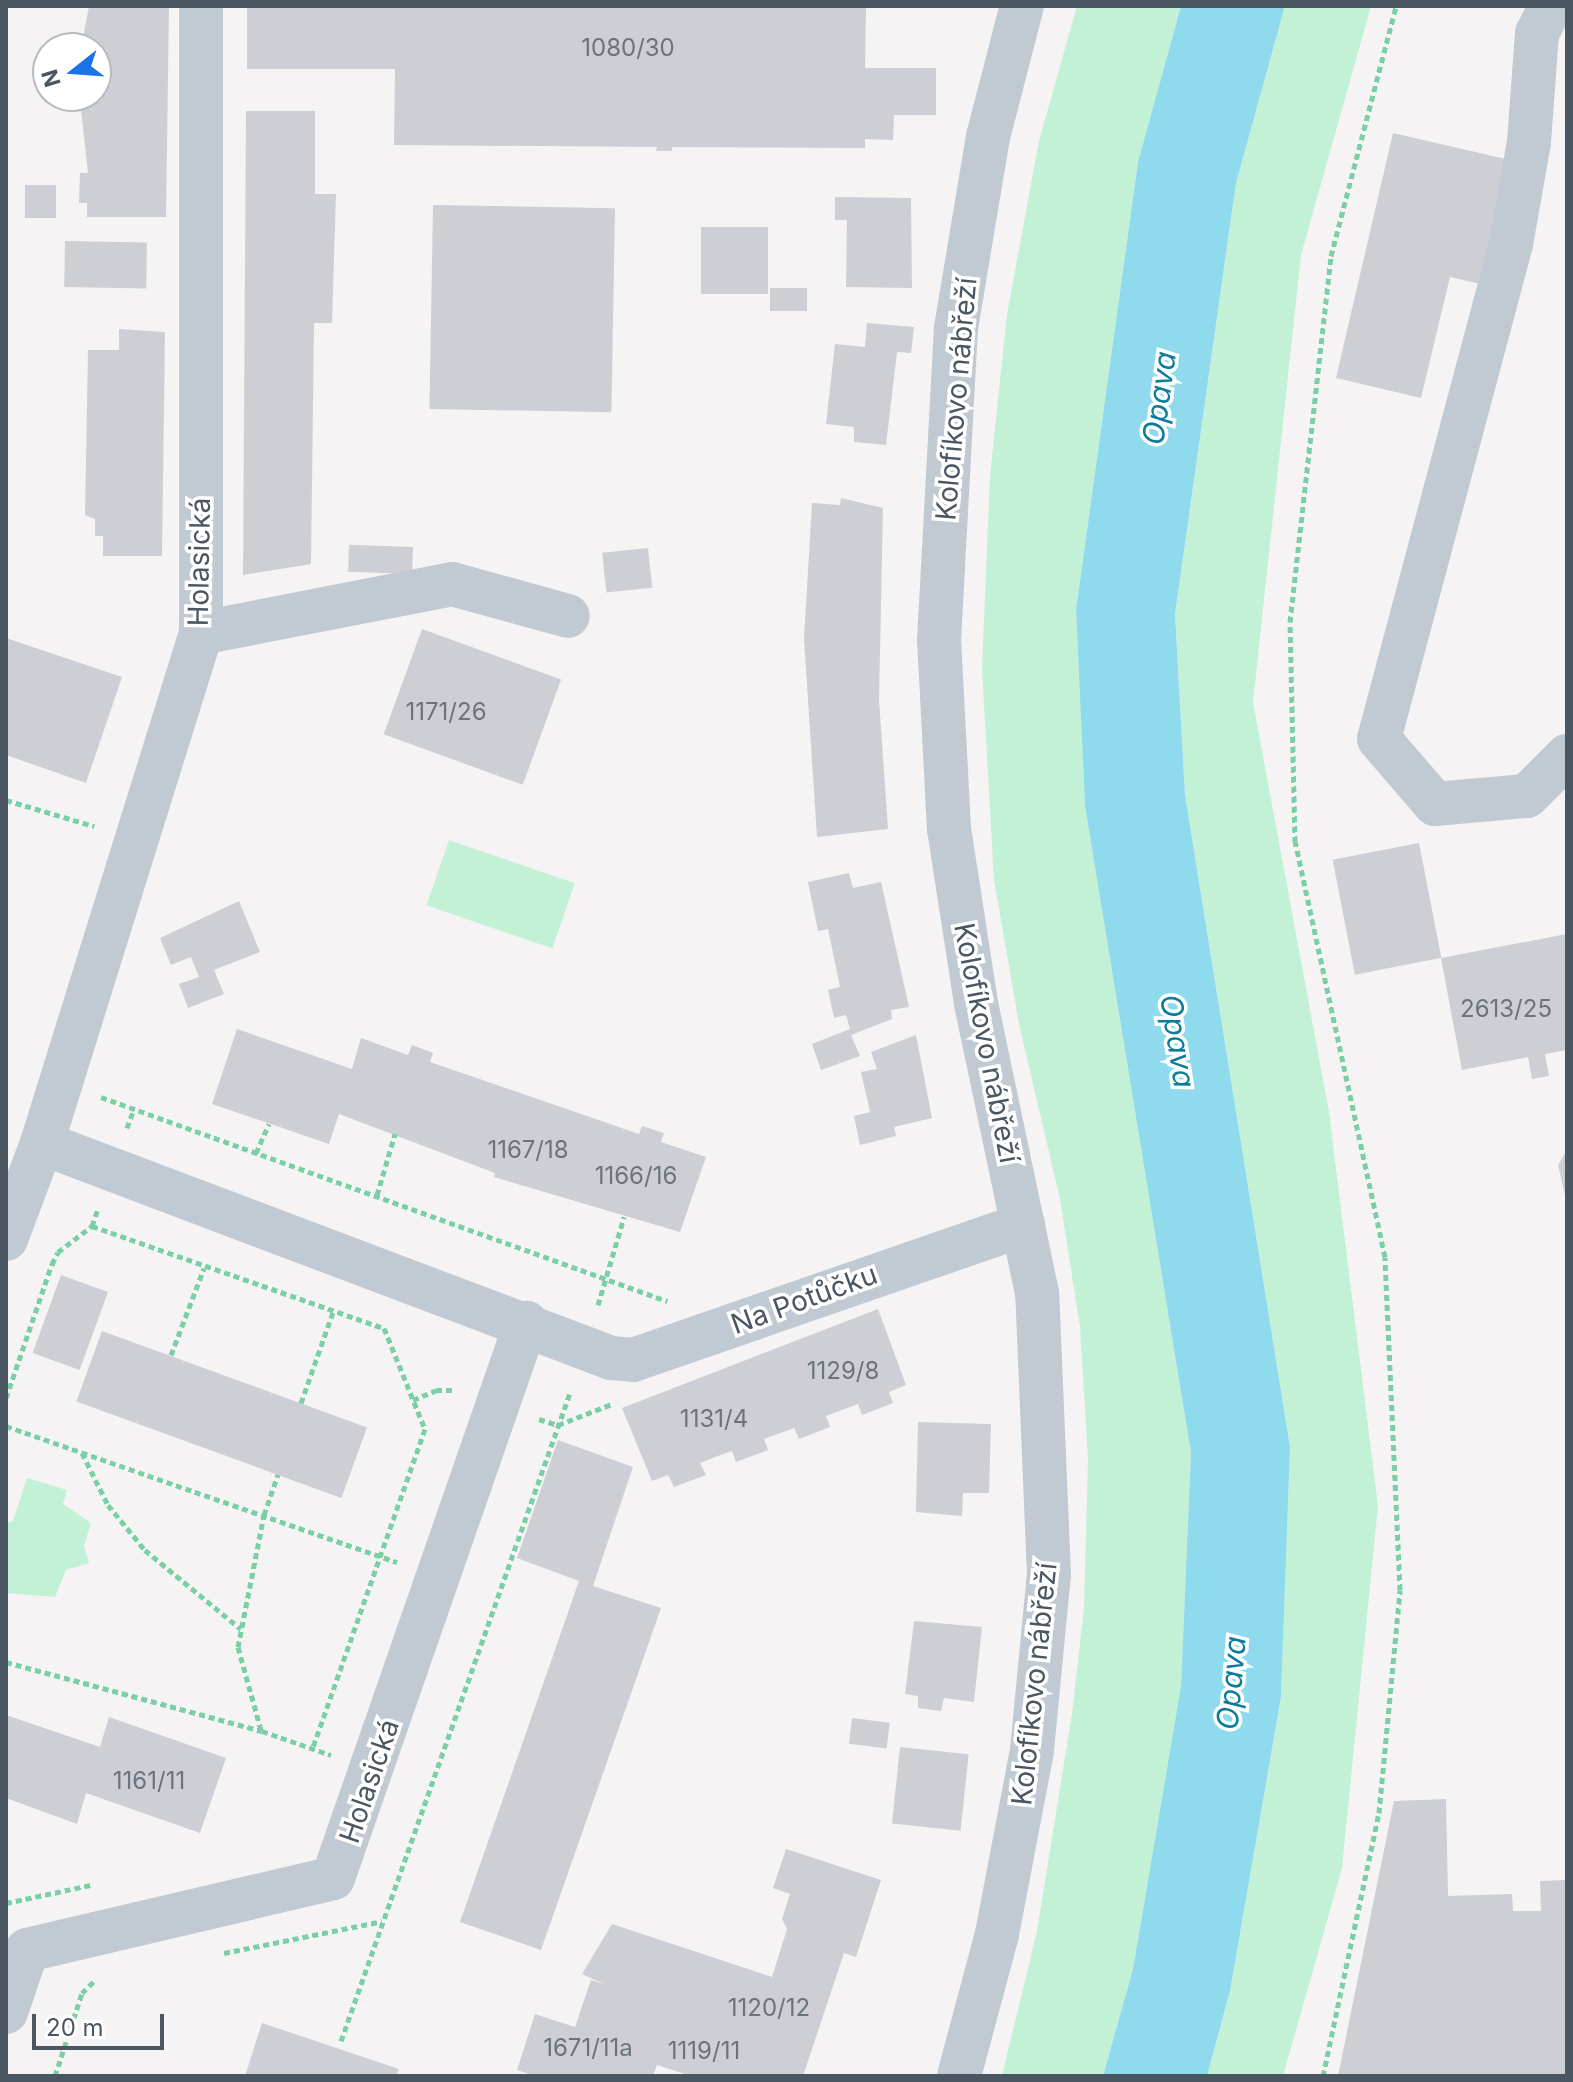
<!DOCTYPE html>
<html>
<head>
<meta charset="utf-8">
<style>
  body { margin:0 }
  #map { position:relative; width:1573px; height:2082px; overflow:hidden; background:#f5f3f3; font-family:Inter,sans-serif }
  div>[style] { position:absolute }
  .green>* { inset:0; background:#c3f1d5; transform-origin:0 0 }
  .water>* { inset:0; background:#90daee }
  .building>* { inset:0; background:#cdcfd5; transform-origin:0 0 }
  .path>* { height:5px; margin-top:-2.5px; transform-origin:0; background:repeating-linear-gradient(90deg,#7ad0a6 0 6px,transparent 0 10px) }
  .minor>* { height:44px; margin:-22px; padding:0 22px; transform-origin:22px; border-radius:22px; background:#c1cad2 }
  span { translate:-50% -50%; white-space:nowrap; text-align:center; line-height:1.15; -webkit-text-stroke:7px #fff; paint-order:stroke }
  .number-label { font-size:24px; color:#6b747e }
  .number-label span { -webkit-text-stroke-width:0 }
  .street-label { font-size:28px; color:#4a5661 }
  .water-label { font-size:30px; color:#0c7c9b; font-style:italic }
  .frame { position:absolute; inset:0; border:8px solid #4a5661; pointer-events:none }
  .north { position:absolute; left:32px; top:32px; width:80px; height:80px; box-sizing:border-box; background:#fff; border:2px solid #b7bbc0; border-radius:50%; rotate:253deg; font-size:22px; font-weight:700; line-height:32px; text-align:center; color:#4a5661 }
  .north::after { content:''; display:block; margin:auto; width:28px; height:36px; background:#1a73e8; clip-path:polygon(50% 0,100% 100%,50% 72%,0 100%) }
  .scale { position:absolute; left:32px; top:2014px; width:132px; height:36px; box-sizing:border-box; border:4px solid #4a5661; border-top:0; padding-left:10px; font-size:24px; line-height:28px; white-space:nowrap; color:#4a5661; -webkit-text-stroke:6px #fff; paint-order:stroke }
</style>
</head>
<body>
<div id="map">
  <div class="green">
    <i style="clip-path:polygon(1077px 6px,1181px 6px,1138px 162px,1076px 610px,1085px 806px,1191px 1453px,1181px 1686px,1133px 1969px,1103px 2076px,1002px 2076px,1037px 1931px,1072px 1714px,1084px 1608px,1088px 1459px,1080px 1327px,1060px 1199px,1019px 1024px,994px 880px,982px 668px,990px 476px,1007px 314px,1039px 141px)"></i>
    <i style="clip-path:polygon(1285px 6px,1371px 6px,1301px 255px,1253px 702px,1329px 1112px,1378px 1506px,1342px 1868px,1283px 2076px,1207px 2076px,1230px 1991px,1281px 1697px,1290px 1447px,1185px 795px,1175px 614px,1236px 183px)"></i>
    <i style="left:449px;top:840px;width:133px;height:69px;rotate:19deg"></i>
    <i style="clip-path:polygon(27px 1478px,67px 1490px,63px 1504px,91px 1523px,84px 1546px,89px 1563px,66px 1570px,55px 1597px,6px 1593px,6px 1523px,13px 1521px)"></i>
  </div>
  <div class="water">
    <i style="clip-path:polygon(1181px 6px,1285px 6px,1236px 183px,1175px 614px,1185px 795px,1290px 1447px,1281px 1697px,1230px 1991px,1207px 2076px,1103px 2076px,1133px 1969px,1181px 1686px,1191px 1453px,1085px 806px,1076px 610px,1138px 162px)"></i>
  </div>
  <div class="building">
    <i style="clip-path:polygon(89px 6px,169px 6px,166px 217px,87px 217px,87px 203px,79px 203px,80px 173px,88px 173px,80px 100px,96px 96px,96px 48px,81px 48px)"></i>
    <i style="clip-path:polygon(247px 6px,866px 6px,865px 68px,936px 68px,936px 115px,894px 115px,893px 140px,865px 139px,865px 148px,672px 147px,672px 151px,656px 151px,657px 147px,394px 145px,395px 69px,247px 69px)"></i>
    <i style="clip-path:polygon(246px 111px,315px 111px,315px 194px,336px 194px,332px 323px,314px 323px,311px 564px,243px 575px)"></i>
    <i style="clip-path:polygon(1393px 133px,1514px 161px,1485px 285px,1450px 277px,1421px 398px,1336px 378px)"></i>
    <i style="left:56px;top:185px;width:33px;height:31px;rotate:90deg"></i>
    <i style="clip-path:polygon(835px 197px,911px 198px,912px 288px,846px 287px,847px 220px,835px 220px)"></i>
    <i style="left:433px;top:205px;width:182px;height:204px;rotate:1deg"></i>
    <i style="left:701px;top:227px;width:67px;height:67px"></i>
    <i style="left:65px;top:241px;width:82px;height:46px;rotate:1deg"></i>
    <i style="left:770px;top:288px;width:37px;height:23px"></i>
    <i style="clip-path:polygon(867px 323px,914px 327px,911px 353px,897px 352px,886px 445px,854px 442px,854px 427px,826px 424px,835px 344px,865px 347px)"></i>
    <i style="clip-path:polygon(119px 329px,165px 332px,162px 556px,103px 556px,103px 536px,95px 536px,95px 519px,85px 515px,88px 350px,119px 350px)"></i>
    <i style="clip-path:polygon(841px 498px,883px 508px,879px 700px,888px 829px,817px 837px,804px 639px,812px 503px,840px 505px)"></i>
    <i style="left:413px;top:547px;width:27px;height:64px;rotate:92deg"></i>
    <i style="left:648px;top:548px;width:40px;height:46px;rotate:84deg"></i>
    <i style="left:422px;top:629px;width:148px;height:112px;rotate:20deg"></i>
    <i style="clip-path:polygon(6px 638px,122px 677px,86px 783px,6px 755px)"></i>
    <i style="left:1419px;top:843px;width:117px;height:88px;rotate:79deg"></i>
    <i style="clip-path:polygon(849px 873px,853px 888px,881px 882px,909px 1007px,891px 1010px,892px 1019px,851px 1035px,860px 1056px,821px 1070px,812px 1044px,850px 1029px,846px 1015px,834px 1018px,828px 990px,840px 987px,828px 929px,818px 931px,808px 882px)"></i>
    <i style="clip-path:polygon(239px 901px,260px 952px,214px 970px,224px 994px,188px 1008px,179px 984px,199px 977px,191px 957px,171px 965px,160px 938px)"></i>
    <i style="clip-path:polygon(1567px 934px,1567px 1050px,1545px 1054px,1549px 1076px,1532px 1079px,1528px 1057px,1462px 1070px,1441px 958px)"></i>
    <i style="clip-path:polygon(237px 1029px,352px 1069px,361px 1038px,408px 1055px,412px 1045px,433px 1053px,430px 1062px,639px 1134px,642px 1126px,664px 1133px,661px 1142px,706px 1157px,680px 1232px,494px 1177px,495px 1173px,339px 1114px,329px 1144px,212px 1104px)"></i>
    <i style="clip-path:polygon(916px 1035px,932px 1118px,894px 1127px,896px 1136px,860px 1145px,854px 1116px,870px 1112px,861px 1072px,877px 1069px,871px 1052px)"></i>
    <i style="clip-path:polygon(1567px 1150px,1567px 1199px,1566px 1199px,1558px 1165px)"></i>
    <i style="left:61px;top:1275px;width:50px;height:83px;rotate:20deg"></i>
    <i style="clip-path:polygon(878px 1309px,906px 1385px,889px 1392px,893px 1403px,862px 1415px,858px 1404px,826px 1416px,830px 1427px,799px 1439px,794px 1428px,764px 1439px,768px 1450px,736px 1462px,732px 1451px,715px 1457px,700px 1463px,706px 1475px,674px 1487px,668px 1475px,652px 1481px,622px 1408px)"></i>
    <i style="left:102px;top:1331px;width:282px;height:75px;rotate:20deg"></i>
    <i style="clip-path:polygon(918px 1422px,991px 1424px,989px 1493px,963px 1493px,962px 1516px,916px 1512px)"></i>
    <i style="clip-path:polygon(558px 1440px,633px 1467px,593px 1586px,661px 1608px,541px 1950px,460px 1922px,579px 1581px,517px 1558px)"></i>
    <i style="clip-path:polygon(914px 1621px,982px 1627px,974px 1702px,944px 1698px,941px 1711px,918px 1708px,918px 1696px,905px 1694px)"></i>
    <i style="clip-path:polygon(6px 1715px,100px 1747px,109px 1717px,226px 1758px,200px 1833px,86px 1793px,77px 1824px,6px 1798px)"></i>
    <i style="left:852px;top:1718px;width:38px;height:26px;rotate:7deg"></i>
    <i style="left:900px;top:1747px;width:69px;height:77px;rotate:6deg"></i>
    <i style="clip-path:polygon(1446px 1799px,1448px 1896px,1512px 1894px,1513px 1911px,1541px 1911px,1540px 1881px,1567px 1880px,1567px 2076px,1338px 2076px,1394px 1801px)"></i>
    <i style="clip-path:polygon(786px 1849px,881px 1880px,856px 1957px,844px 1953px,803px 2076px,691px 2076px,657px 2065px,653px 2076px,535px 2076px,517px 2070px,535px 2014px,575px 2027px,591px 1980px,604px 1984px,582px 1974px,612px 1924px,772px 1977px,787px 1929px,782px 1919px,790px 1894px,773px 1888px)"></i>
    <i style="clip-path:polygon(262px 2023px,399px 2069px,396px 2076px,245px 2076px)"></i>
  </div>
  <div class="path">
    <i style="left:6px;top:800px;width:92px;rotate:16.5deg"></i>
    <i style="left:101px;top:1097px;width:602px;rotate:19.82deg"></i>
    <i style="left:127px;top:1128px;width:20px;rotate:-70deg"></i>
    <i style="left:256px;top:1153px;width:32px;rotate:-66deg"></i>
    <i style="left:377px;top:1195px;width:64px;rotate:-73.6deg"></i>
    <i style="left:92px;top:1226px;width:309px;rotate:19.3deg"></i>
    <i style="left:384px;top:1328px;width:109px;rotate:67.9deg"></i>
    <i style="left:425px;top:1429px;width:339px;rotate:109.4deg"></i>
    <i style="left:598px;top:1305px;width:92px;rotate:-73.5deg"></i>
    <i style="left:171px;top:1355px;width:93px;rotate:-69.2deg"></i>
    <i style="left:6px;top:1398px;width:142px;rotate:-71.1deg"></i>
    <i style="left:52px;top:1264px;width:13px;rotate:-63deg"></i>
    <i style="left:58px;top:1252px;width:43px;rotate:-37.4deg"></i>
    <i style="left:92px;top:1226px;width:18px;rotate:-71deg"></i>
    <i style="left:413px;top:1400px;width:25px;rotate:-23deg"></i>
    <i style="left:436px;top:1390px;width:18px"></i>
    <i style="left:301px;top:1403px;width:96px;rotate:-70.6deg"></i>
    <i style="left:539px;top:1419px;width:20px;rotate:18deg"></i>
    <i style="left:558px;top:1425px;width:58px;rotate:-21.3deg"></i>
    <i style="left:6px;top:1426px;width:414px;rotate:19.2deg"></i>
    <i style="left:82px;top:1453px;width:58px;rotate:63.4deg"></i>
    <i style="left:108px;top:1505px;width:58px;rotate:50.6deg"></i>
    <i style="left:145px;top:1550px;width:124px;rotate:39.5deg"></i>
    <i style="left:6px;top:1662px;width:265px;rotate:15.1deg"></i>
    <i style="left:262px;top:1731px;width:73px;rotate:19.2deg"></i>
    <i style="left:261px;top:1730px;width:86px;rotate:-105.5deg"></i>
    <i style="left:238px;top:1647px;width:135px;rotate:-78.9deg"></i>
    <i style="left:264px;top:1515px;width:43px;rotate:-71.1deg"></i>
    <i style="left:6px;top:1903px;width:87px;rotate:-12deg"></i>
    <i style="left:224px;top:1953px;width:161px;rotate:-11.4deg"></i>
    <i style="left:341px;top:2041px;width:690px;rotate:-70.54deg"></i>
    <i style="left:55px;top:2076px;width:87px;rotate:-72deg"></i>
    <i style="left:82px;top:1993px;width:16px;rotate:-45deg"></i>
    <i style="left:1323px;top:2076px;width:269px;rotate:-78deg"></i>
    <i style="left:1379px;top:1813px;width:224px;rotate:-84.6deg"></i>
    <i style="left:1400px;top:1590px;width:333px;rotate:-92.6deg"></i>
    <i style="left:1385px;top:1257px;width:425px;rotate:-102.2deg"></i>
    <i style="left:1295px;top:842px;width:220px;rotate:-91.3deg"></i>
    <i style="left:1290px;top:622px;width:368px;rotate:-83.6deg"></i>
    <i style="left:1331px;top:256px;width:258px;rotate:-75.4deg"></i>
  </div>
  <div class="minor">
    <i style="left:1551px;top:6px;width:30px;rotate:117deg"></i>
    <i style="left:1537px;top:33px;width:109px;rotate:94.2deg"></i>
    <i style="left:1529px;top:142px;width:104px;rotate:100deg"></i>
    <i style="left:1511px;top:244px;width:512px;rotate:104.93deg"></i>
    <i style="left:1379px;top:739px;width:86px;rotate:49.3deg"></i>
    <i style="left:1435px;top:804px;width:92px;rotate:-5deg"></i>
    <i style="left:1527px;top:796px;width:57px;rotate:-45deg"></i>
    <i style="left:201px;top:633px;width:256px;rotate:-11deg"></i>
    <i style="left:452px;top:584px;width:120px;rotate:15.4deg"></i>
    <i style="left:42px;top:1143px;width:608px;rotate:20.7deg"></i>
    <i style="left:611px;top:1358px;width:22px;rotate:5deg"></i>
    <i style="left:633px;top:1360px;width:413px;rotate:-19.1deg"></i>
    <i style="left:6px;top:1239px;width:103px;rotate:-69.4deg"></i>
    <i style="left:42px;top:1143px;width:534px;rotate:-72.68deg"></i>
    <i style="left:201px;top:633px;width:627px;rotate:-90deg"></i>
    <i style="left:6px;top:2012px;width:65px;rotate:-71.3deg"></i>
    <i style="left:27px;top:1950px;width:314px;rotate:-13.2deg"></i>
    <i style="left:333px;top:1878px;width:588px;rotate:-70.82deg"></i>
    <i style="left:959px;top:2076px;width:147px;rotate:-75deg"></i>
    <i style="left:997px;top:1934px;width:187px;rotate:-79.2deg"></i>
    <i style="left:1032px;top:1750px;width:176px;rotate:-84.5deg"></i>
    <i style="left:1049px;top:1575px;width:282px;rotate:-92.4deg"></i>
    <i style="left:1037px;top:1293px;width:296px;rotate:-101.9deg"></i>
    <i style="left:976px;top:1003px;width:176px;rotate:-98.8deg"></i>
    <i style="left:949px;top:829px;width:188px;rotate:-93deg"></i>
    <i style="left:939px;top:641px;width:313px;rotate:-86.9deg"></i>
    <i style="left:956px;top:328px;width:194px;rotate:-80.5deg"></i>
    <i style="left:988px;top:137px;width:135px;rotate:-75.5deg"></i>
  </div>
  <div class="number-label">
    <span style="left:628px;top:48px">1080/30</span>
    <span style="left:446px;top:712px">1171/26</span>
    <span style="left:1506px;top:1009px">2613/25</span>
    <span style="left:528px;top:1150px">1167/18</span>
    <span style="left:636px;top:1176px">1166/16</span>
    <span style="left:843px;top:1371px">1129/8</span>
    <span style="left:714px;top:1419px">1131/4</span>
    <span style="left:149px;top:1781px">1161/11</span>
    <span style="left:769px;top:2008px">1120/12</span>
    <span style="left:588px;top:2048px">1671/11a</span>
    <span style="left:704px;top:2051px">1119/11</span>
  </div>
  <div class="street-label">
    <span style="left:956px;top:399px;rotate:-85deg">Kolofíkovo nábřeží</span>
    <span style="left:199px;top:562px;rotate:-89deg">Holasická</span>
    <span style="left:987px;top:1043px;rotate:79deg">Kolofíkovo nábřeží</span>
    <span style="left:804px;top:1299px;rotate:-20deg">Na Potůčku</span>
    <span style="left:1034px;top:1684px;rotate:-84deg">Kolofíkovo nábřeží</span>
    <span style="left:369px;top:1781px;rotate:-71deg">Holasická</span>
  </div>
  <div class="water-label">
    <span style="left:1159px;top:398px;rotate:-82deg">Opava</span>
    <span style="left:1178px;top:1041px;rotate:81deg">Opava</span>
    <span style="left:1231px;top:1683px;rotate:-85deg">Opava</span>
  </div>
  <div class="frame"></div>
  <div class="north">N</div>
  <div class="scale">20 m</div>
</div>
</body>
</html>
